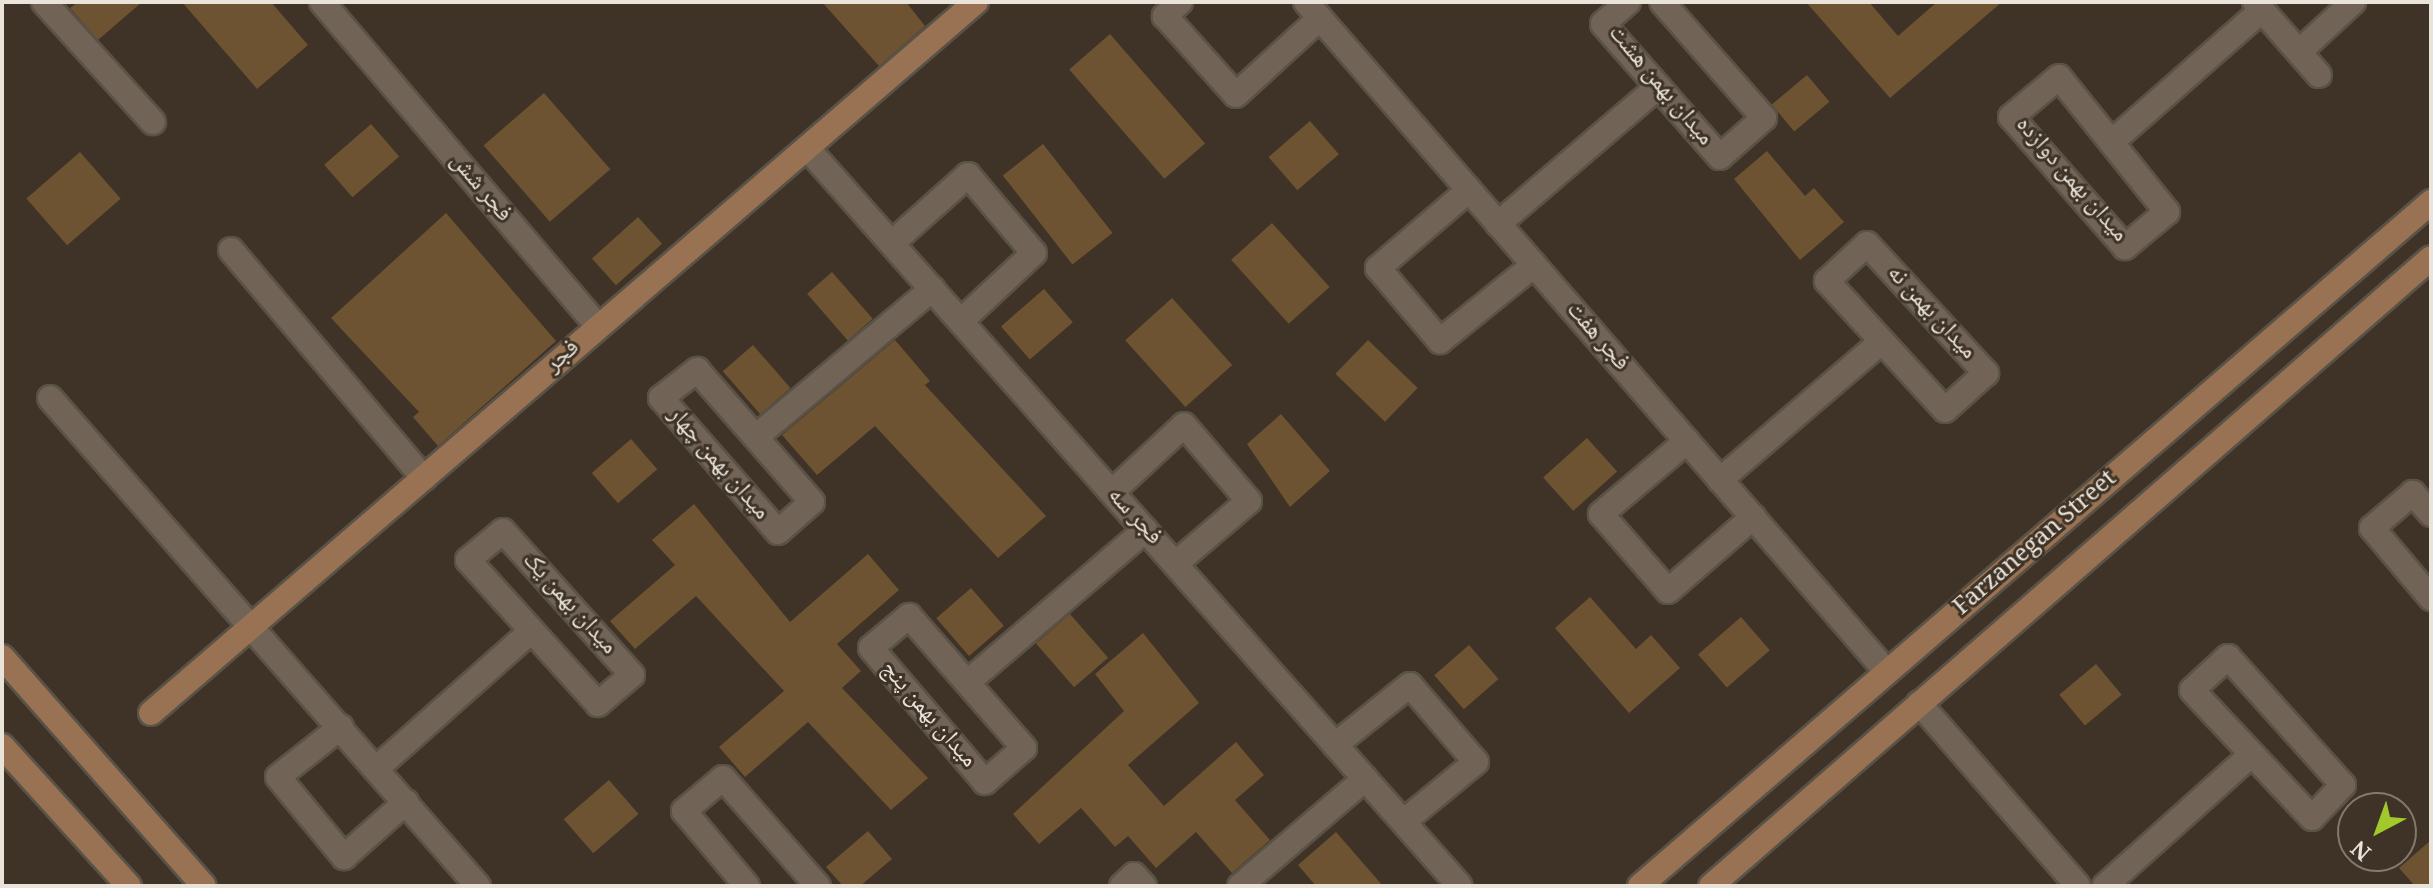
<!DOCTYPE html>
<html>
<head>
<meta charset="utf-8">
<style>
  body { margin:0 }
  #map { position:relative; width:2433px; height:888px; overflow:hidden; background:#3e3326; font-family:Georgia,"Noto Naskh Arabic",serif }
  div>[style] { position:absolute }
  .building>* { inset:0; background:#6d5332; transform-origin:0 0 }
  .roads { filter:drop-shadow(2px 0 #5b5247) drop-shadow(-2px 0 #5b5247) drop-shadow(0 2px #5b5247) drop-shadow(0 -2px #5b5247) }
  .street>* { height:24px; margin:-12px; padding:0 12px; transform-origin:12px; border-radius:12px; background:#716456 }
  .secondary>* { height:24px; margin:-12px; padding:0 12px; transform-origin:12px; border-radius:12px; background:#987252 }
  span { translate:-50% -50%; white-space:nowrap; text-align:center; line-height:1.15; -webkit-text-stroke:6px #3e3326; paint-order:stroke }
  .street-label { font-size:24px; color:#eae3da }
  .frame { position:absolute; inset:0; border:4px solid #eae3da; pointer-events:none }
  .north { position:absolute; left:2337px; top:792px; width:80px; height:80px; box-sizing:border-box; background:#3e3326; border:2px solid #83796e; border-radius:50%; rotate:221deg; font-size:22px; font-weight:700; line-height:32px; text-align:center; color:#eae3da }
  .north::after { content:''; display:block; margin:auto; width:28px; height:36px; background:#a1c92b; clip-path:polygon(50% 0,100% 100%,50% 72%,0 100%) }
</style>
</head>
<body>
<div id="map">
  <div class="building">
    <i style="clip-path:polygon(78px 2px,142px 2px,98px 40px,70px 8px)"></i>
    <i style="clip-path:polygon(182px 2px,271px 2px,308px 45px,257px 89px)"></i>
    <i style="clip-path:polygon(822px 2px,906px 2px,925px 26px,879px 66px)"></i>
    <i style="clip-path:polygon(1806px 2px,1869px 2px,1898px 36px,1937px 2px,2002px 2px,1890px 98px)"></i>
    <i style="left:1110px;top:34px;width:145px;height:54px;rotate:49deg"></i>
    <i style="left:1807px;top:75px;width:35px;height:46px;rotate:50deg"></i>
    <i style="left:544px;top:93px;width:101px;height:80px;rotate:49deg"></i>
    <i style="left:1310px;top:121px;width:44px;height:55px;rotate:49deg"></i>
    <i style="left:371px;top:124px;width:43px;height:62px;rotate:49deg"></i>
    <i style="left:1043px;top:144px;width:113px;height:51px;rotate:52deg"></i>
    <i style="clip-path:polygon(1767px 151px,1805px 196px,1814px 188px,1844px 222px,1800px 260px,1734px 179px)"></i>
    <i style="left:80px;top:152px;width:62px;height:71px;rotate:49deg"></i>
    <i style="clip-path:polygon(446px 213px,556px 341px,438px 446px,413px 417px,419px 412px,331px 318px)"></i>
    <i style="left:638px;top:217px;width:36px;height:62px;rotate:48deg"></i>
    <i style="left:1272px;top:223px;width:86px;height:55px;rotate:48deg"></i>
    <i style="left:832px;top:272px;width:62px;height:33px;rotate:49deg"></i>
    <i style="left:1044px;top:289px;width:44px;height:57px;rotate:49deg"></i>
    <i style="left:1172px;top:298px;width:90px;height:63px;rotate:48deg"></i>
    <i style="clip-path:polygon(895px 340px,930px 381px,925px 385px,1046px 516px,998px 558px,875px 426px,817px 475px,782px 435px)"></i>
    <i style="left:1368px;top:340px;width:69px;height:47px;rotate:44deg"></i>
    <i style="left:753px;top:345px;width:57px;height:40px;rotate:49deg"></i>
    <i style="clip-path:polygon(1281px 414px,1330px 471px,1290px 507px,1247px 444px)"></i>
    <i style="left:1587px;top:438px;width:45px;height:59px;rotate:48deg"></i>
    <i style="left:631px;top:439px;width:40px;height:52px;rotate:49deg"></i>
    <i style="clip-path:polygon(694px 504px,790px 622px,868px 554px,899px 590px,837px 644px,861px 671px,842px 688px,928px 778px,891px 810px,808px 722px,745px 777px,719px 747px,784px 691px,696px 596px,635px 649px,610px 621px,675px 565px,652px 540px)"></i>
    <i style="left:971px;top:588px;width:50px;height:46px;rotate:49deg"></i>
    <i style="clip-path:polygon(1590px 597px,1636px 649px,1651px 635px,1680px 668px,1629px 713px,1555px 628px)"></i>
    <i style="left:1070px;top:614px;width:58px;height:45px;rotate:49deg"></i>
    <i style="left:1741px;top:617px;width:44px;height:57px;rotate:49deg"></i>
    <i style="clip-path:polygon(1143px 633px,1199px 703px,1128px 765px,1164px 806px,1236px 742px,1264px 775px,1235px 800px,1270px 840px,1232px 873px,1196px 832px,1156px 868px,1128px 836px,1115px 847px,1081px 808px,1039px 844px,1013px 814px,1124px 711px,1095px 674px)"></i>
    <i style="left:1469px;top:645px;width:45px;height:46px;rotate:49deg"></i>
    <i style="left:2096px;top:664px;width:40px;height:48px;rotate:50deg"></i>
    <i style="left:609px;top:780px;width:45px;height:60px;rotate:49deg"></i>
    <i style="clip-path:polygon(868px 831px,892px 859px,860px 886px,843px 886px,826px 867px)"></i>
    <i style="clip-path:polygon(1336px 832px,1383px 886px,1316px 886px,1298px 865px)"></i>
    <i style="clip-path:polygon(2431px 840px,2431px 886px,2415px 886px,2399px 868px)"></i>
  </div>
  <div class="roads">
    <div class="street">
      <i style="left:44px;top:2px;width:162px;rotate:47.8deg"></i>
      <i style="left:322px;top:2px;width:426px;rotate:49.6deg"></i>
      <i style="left:1180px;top:2px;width:21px;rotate:137deg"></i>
      <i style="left:1165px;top:16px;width:106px;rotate:48.1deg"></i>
      <i style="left:1236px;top:95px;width:114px;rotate:-42.5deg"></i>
      <i style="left:1306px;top:2px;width:887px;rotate:49.07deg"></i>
      <i style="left:1628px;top:2px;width:33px;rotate:139deg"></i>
      <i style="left:1603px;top:24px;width:177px;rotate:48.7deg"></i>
      <i style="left:1720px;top:157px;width:59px;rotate:-41.6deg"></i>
      <i style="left:1764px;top:118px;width:154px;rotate:-131.3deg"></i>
      <i style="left:2255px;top:2px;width:97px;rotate:48.8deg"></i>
      <i style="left:2299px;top:52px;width:74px;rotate:-42.8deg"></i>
      <i style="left:2059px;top:77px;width:173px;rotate:51.3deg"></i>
      <i style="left:2167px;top:212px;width:55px;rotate:140.2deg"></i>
      <i style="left:2125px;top:247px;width:173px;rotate:-131.2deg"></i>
      <i style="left:2011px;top:117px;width:62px;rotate:-39.8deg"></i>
      <i style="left:2114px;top:140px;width:197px;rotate:-41.3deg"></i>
      <i style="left:807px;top:148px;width:985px;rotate:48.5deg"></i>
      <i style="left:1469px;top:190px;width:120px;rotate:139.4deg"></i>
      <i style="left:1378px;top:268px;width:96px;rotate:49.7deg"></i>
      <i style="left:1440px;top:341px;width:121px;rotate:-39deg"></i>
      <i style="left:1498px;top:224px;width:211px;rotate:-40.6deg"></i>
      <i style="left:892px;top:243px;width:102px;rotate:-41.8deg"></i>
      <i style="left:968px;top:175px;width:102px;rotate:49.8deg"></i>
      <i style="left:1034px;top:253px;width:100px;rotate:137deg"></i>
      <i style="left:1867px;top:244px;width:176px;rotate:47.3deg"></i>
      <i style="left:1986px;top:373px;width:55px;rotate:137.9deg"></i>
      <i style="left:1945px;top:410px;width:175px;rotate:-132.5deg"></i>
      <i style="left:1827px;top:281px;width:54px;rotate:-42.8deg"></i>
      <i style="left:231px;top:250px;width:299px;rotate:49.8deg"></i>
      <i style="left:697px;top:370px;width:175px;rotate:48.9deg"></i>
      <i style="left:812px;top:502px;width:45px;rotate:138.6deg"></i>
      <i style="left:778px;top:532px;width:178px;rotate:-131.1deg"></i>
      <i style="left:661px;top:398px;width:46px;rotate:-37.9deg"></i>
      <i style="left:50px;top:398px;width:649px;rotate:48.75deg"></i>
      <i style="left:757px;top:436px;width:229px;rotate:-40deg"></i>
      <i style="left:1687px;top:441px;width:113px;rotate:139.7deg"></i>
      <i style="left:1601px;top:514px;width:102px;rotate:49deg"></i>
      <i style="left:1668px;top:591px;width:113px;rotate:-41deg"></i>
      <i style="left:1720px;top:480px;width:213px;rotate:-40.6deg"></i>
      <i style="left:1112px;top:492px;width:98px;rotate:-42.9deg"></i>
      <i style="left:1184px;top:425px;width:100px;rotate:49.5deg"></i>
      <i style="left:1249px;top:501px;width:97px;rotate:139.6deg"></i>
      <i style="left:2431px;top:514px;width:28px;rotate:-131deg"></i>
      <i style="left:2413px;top:493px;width:54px;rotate:139.5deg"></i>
      <i style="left:2372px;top:528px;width:92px;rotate:49.9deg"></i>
      <i style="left:503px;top:531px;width:193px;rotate:48.1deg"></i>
      <i style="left:632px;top:675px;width:45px;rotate:139.5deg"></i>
      <i style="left:598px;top:704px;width:194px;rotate:-132.1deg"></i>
      <i style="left:468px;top:560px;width:45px;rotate:-39.6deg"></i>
      <i style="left:909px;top:616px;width:175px;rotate:48.9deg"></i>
      <i style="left:1024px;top:748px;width:52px;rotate:138.9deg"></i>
      <i style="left:985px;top:782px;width:176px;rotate:-130.4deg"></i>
      <i style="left:871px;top:648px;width:50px;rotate:-40.1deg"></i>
      <i style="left:2228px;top:657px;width:172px;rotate:48.1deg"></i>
      <i style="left:2343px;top:785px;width:45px;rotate:133.2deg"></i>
      <i style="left:2312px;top:818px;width:175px;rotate:-133.2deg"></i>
      <i style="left:2192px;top:690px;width:49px;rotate:-42.5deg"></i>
      <i style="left:969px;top:681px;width:232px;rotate:-40.6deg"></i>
      <i style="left:1919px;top:703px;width:242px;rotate:49deg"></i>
      <i style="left:341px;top:727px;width:80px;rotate:141.6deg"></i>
      <i style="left:278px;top:777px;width:104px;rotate:50.5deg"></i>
      <i style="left:344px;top:857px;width:83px;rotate:-41.6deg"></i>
      <i style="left:1335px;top:745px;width:96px;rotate:-38.7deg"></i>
      <i style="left:1410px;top:685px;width:101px;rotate:49.4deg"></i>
      <i style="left:1476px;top:762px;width:94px;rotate:140.6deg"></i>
      <i style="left:377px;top:768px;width:205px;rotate:-41.6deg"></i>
      <i style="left:747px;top:886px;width:98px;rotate:-130deg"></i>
      <i style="left:684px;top:811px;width:51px;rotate:-40.2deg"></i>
      <i style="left:723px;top:778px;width:144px;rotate:48.7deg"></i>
      <i style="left:1122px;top:886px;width:16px;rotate:-43deg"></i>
      <i style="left:1134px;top:875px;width:15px;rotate:48deg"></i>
      <i style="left:1240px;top:886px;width:165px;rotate:-40.6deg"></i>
      <i style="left:2105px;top:886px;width:196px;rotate:-41.9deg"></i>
    </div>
    <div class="secondary">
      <i style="left:2px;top:657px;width:305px;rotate:48.6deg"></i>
      <i style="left:151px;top:713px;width:1089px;rotate:-40.76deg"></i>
      <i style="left:2px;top:746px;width:189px;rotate:47.8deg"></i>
      <i style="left:1640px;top:886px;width:1046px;rotate:-40.85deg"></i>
      <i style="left:1711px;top:886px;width:955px;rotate:-41.1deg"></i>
    </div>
  </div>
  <div class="street-label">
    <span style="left:1660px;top:86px;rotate:50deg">میدان بهمن هشت</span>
    <span style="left:2071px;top:180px;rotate:49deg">میدان بهمن دوازده</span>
    <span style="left:480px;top:188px;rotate:50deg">فجر شش</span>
    <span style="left:1931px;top:313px;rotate:47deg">میدان بهمن نه</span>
    <span style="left:1597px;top:337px;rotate:49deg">فجر هفت</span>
    <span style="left:563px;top:357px;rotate:-41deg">فجر</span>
    <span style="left:718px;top:464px;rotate:49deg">میدان بهمن چهار</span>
    <span style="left:1134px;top:517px;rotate:48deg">فجر سه</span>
    <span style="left:2036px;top:544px;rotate:-41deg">Farzanegan Street</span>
    <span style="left:569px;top:604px;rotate:48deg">میدان بهمن یک</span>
    <span style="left:928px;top:715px;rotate:49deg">میدان بهمن پنج</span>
  </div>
  <div class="frame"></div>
  <div class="north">N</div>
</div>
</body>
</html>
